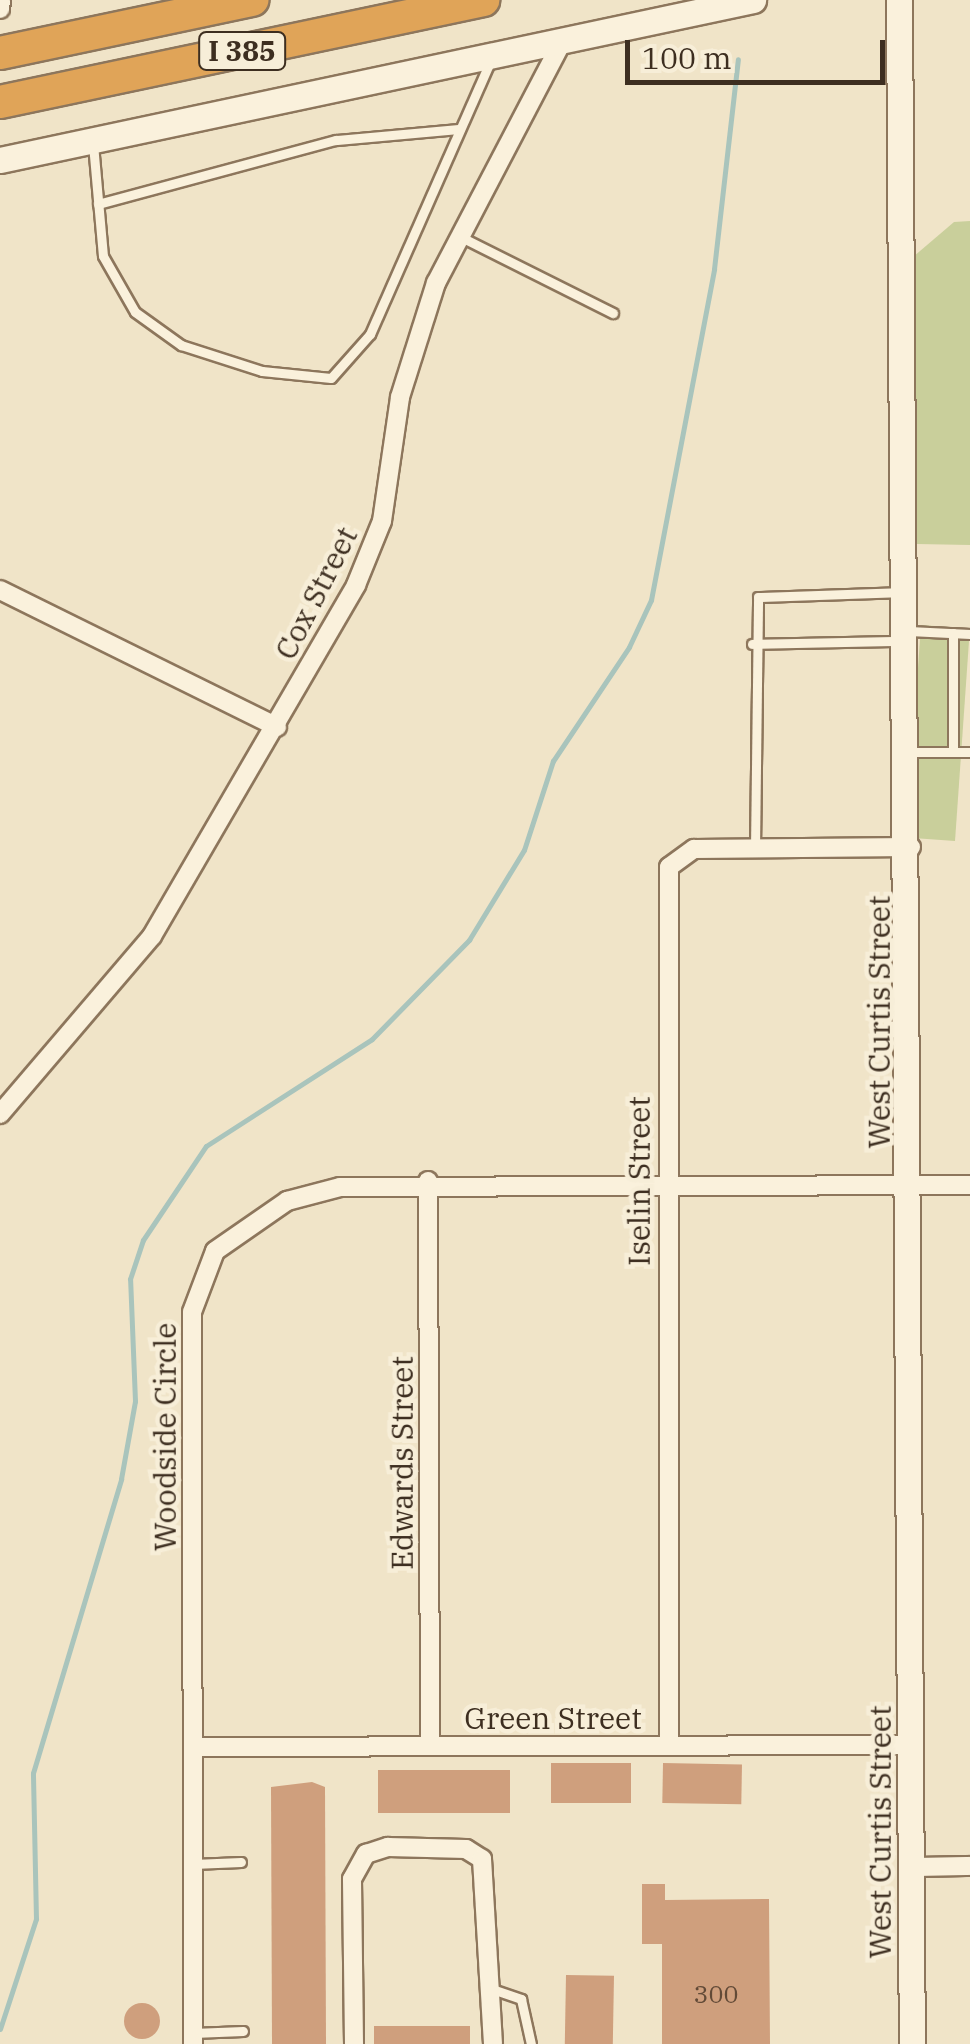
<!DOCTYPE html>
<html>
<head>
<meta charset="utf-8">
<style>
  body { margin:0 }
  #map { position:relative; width:970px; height:2044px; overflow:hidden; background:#f0e4c8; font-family:"IBM Plex Serif",serif }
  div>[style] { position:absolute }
  .green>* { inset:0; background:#c9cf9b; transform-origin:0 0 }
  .stream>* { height:5px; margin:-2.5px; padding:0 2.5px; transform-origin:2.5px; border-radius:2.5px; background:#a9c4bc }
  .building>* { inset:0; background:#cf9f7d; transform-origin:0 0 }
  .round { border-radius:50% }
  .roads { filter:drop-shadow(2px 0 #8d765c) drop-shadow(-2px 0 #8d765c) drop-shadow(0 2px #8d765c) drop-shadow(0 -2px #8d765c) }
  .lane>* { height:9px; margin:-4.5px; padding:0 4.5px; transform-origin:4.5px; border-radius:4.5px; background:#faf1dc }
  .street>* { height:18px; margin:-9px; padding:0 9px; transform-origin:9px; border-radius:9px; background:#faf1dc }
  .secondary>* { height:25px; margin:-12.5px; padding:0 12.5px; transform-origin:12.5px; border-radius:12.5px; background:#faf1dc }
  .highway>* { height:32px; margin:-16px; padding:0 16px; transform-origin:16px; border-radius:16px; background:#e0a458 }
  span { translate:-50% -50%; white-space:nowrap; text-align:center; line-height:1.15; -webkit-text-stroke:9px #f7eed8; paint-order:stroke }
  .number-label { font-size:25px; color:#624a37 }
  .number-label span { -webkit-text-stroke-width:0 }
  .shield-label span { padding:2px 8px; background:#f7eed8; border:2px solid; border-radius:8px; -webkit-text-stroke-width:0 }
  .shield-label { font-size:28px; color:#3d2e20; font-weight:700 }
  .street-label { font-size:30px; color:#3d2e20 }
  .scale { position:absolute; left:625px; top:40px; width:260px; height:45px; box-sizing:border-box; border:5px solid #3d2e20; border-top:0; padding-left:12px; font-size:30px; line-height:35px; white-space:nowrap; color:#3d2e20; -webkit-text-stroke:8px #f7eed8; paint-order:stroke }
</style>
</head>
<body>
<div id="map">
  <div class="green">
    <i style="clip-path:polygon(970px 221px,970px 545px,917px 544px,913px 257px,954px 222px)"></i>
    <i style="left:921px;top:625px;width:49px;height:213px;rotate:4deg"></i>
  </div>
  <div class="stream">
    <i style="left:0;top:2029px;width:116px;rotate:-71.9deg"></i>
    <i style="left:36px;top:1919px;width:146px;rotate:-91.2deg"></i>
    <i style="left:33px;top:1773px;width:307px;rotate:-73.3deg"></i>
    <i style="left:121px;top:1479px;width:79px;rotate:-79.8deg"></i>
    <i style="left:135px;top:1401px;width:122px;rotate:-92.3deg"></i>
    <i style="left:130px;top:1279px;width:41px;rotate:-71.6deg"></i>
    <i style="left:143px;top:1240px;width:113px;rotate:-56.2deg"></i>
    <i style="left:206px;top:1146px;width:197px;rotate:-32.8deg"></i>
    <i style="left:372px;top:1039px;width:139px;rotate:-45.6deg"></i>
    <i style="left:469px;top:940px;width:105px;rotate:-58.6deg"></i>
    <i style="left:524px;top:850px;width:94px;rotate:-72deg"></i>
    <i style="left:553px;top:761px;width:137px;rotate:-56.3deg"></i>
    <i style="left:629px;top:647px;width:52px;rotate:-64.9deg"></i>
    <i style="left:651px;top:600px;width:337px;rotate:-79.2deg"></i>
    <i style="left:714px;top:269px;width:211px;rotate:-83.5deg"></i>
  </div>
  <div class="building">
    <i style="left:551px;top:1763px;width:80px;height:40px"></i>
    <i style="left:663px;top:1763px;width:79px;height:40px;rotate:1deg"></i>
    <i style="left:378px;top:1770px;width:132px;height:43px"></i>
    <i style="clip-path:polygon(312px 1782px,325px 1787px,326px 2044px,272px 2044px,271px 1787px)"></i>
    <i style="clip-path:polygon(642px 1884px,665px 1884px,665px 1900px,769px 1899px,770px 2044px,662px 2044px,662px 1944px,642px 1944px)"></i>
    <i style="left:566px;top:1975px;width:48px;height:69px;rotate:1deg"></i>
    <i class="round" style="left:124px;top:2003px;width:36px;height:36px"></i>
    <i style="left:470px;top:2026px;width:18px;height:96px;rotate:90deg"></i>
  </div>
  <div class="roads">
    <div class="lane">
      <i style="left:93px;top:144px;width:112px;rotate:84.9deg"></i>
      <i style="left:103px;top:256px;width:64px;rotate:60.3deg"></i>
      <i style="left:135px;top:312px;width:57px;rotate:35.7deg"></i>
      <i style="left:181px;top:345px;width:85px;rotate:17.8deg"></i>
      <i style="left:262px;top:371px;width:69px;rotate:5.8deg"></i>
      <i style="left:331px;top:378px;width:59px;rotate:-48.4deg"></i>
      <i style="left:370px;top:334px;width:297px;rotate:-66.2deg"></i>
      <i style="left:98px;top:204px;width:246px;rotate:-15.1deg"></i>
      <i style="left:336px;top:140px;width:124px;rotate:-5.1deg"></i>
      <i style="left:461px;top:237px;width:170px;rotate:26.6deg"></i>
      <i style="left:909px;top:631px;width:61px;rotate:2.8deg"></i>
      <i style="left:953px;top:633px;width:119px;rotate:90deg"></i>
      <i style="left:752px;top:644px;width:149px;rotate:-1.2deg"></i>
      <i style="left:910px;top:752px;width:60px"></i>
      <i style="left:755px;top:849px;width:252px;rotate:-89.3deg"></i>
      <i style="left:758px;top:597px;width:142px;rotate:-2deg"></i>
      <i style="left:193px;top:1864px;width:48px;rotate:-2.4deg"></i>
      <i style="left:492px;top:1989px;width:31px;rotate:19deg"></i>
      <i style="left:521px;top:1999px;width:46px;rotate:77.5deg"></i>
      <i style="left:193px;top:2033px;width:50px;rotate:-2.3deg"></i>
    </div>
    <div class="street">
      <i style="left:0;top:9px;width:9px;rotate:-84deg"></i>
      <i style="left:0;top:590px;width:309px;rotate:26.3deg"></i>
      <i style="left:0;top:1114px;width:234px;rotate:-49.5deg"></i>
      <i style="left:152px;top:936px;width:406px;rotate:-59.8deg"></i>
      <i style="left:356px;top:585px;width:69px;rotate:-67.9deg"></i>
      <i style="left:382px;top:521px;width:125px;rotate:-81.7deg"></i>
      <i style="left:400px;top:397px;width:120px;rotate:-72.5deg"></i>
      <i style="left:436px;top:283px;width:274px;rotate:-62.4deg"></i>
      <i style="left:428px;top:1181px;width:564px;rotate:89.8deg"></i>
      <i style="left:669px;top:1745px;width:878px;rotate:-90deg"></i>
      <i style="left:669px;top:867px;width:31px;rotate:-36deg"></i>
      <i style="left:694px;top:849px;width:217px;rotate:-0.5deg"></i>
      <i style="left:193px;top:1747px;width:720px;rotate:-0.16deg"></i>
      <i style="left:912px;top:1867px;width:58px;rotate:-1deg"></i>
      <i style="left:193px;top:2044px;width:732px;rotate:-90.08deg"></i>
      <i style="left:192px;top:1312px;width:65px;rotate:-69.3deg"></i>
      <i style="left:215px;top:1251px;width:88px;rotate:-34.8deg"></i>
      <i style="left:287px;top:1201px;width:55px;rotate:-14.8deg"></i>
      <i style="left:340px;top:1187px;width:630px;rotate:-0.18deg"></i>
      <i style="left:354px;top:2044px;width:165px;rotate:-90.7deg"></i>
      <i style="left:352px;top:1879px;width:29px;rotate:-61deg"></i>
      <i style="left:366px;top:1854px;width:23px;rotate:-18deg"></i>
      <i style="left:388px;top:1847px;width:78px;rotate:1.5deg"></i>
      <i style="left:466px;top:1849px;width:19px;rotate:32deg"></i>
      <i style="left:482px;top:1859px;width:185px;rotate:86.6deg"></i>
    </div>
    <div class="secondary">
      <i style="left:899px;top:0;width:2044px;rotate:89.64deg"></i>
      <i style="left:0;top:160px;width:770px;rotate:-12deg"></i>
    </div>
    <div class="highway">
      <i style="left:0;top:53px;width:258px;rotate:-11.9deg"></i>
      <i style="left:0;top:102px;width:494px;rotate:-11.9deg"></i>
    </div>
  </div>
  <div class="number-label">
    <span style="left:716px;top:1994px">300</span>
  </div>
  <div class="shield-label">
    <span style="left:242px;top:51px">I 385</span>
  </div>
  <div class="street-label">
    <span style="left:316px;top:593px;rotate:-63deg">Cox Street</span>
    <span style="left:879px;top:1022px;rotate:-90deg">West Curtis Street</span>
    <span style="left:639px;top:1181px;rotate:-90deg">Iselin Street</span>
    <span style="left:165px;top:1437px;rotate:-90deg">Woodside Circle</span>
    <span style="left:402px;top:1463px;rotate:-90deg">Edwards Street</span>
    <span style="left:553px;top:1718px">Green Street</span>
    <span style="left:880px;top:1832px;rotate:-90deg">West Curtis Street</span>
  </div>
  <div class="scale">100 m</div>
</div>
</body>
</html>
